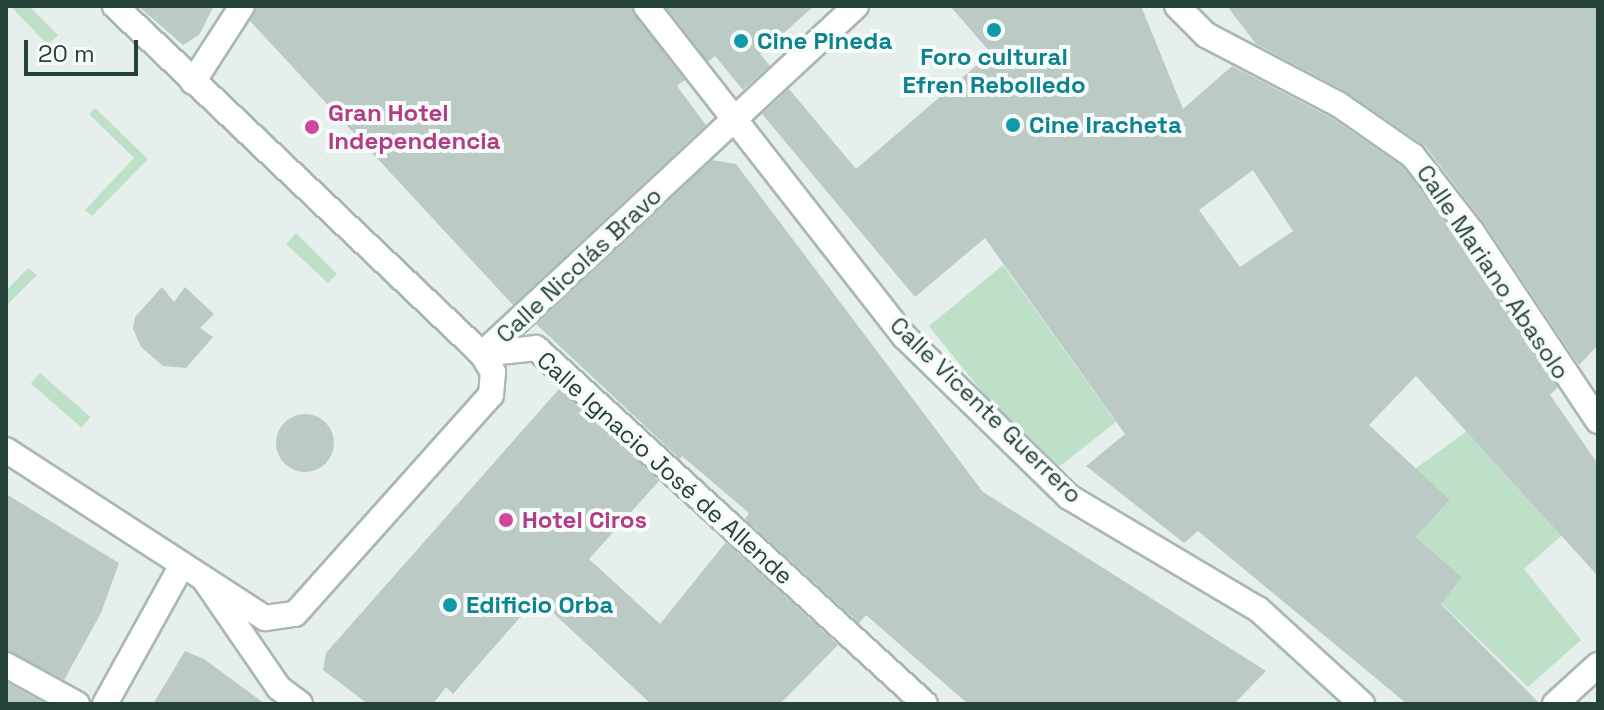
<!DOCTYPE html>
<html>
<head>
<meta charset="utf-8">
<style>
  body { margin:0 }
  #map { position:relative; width:1604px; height:710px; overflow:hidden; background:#e6efeb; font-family:"Space Grotesk",sans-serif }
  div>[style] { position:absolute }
  .green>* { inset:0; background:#bfe0c8; transform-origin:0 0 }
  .building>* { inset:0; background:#bbcac4 }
  .round { border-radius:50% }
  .roads { filter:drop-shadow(2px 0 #a8b8b2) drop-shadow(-2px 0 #a8b8b2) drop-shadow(0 2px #a8b8b2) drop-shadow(0 -2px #a8b8b2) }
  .street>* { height:24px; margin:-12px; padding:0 12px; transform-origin:12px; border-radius:12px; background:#fff }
  .secondary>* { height:24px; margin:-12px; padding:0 12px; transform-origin:12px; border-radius:12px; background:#fff }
  .dots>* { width:22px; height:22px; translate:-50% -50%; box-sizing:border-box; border:4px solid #f7fbf9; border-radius:50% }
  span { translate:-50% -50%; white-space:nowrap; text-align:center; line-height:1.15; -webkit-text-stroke:8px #f7fbf9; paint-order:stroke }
  .culture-label { font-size:24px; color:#0d838f; font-weight:700 }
  .left { translate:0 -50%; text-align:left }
  .hotel-label { font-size:24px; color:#b23c85; font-weight:700 }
  .street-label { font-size:24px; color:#24423a }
  .frame { position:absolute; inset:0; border:8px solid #24423a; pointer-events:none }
  .scale { position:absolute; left:24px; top:40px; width:114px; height:36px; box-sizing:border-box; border:4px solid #24423a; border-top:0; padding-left:10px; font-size:24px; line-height:28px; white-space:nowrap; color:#24423a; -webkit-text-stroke:6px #f7fbf9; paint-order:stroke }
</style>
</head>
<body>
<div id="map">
  <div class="green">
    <i style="clip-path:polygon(10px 6px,29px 6px,58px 35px,48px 45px)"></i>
    <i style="clip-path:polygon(95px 108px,148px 159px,92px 216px,85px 210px,134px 158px,89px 114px)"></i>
    <i style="clip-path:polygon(296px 233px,337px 274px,328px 283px,286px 244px)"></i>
    <i style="clip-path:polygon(1003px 265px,1116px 422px,1060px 466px,1053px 465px,987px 398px,929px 326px)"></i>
    <i style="clip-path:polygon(28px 268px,37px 275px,6px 306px,6px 291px)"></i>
    <i style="left:40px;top:373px;width:67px;height:14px;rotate:41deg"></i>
    <i style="clip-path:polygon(1467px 431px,1531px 502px,1580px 519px,1524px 569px,1581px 640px,1528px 687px,1441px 603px,1462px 577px,1416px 537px,1450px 500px,1415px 469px)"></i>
  </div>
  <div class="building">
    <i style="clip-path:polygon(138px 6px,214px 6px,199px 35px,183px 45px)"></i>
    <i style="clip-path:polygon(257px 6px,631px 6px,685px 80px,677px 86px,706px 125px,513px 305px,250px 21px)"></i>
    <i style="clip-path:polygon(665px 6px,814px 6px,760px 54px,770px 66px,743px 90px,715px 56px,708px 62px)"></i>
    <i style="clip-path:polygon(evenodd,950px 6px,1141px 6px,1183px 109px,1232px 66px,1330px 117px,1403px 167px,1460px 241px,1558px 387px,1550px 395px,1598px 464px,1598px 576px,1416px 376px,1369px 425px,1450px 500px,1416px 537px,1462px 577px,1441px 604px,1540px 704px,1407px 704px,1198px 531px,1184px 543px,1086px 466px,1125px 434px,985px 238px,915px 297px,762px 114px,789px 89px,856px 169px,991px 53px,950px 6px,1253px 170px,1293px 231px,1240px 267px,1199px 210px,1253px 170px)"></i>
    <i style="clip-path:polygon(1227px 6px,1598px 6px,1598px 345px,1579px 365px,1484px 223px,1425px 146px,1345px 91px,1256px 44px)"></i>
    <i style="clip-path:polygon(712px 160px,736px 164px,983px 492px,1266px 671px,1234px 704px,968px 704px,866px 615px,859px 623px,745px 519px,749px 513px,682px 456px,680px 459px,536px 324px)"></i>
    <i style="clip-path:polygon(162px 287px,174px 302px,185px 287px,214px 314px,200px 328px,213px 337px,186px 368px,163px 366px,141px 347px,133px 329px,135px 317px)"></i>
    <i style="clip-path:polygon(559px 389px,659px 481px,589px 559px,660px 624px,726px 542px,838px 645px,780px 704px,651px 704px,537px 598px,453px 694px,446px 687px,433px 704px,368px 704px,323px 670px,326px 653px)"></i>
    <i class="round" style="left:276px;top:414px;width:58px;height:58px"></i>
    <i style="clip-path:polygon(6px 494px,119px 563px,101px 613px,64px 680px,6px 650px)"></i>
    <i style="clip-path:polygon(185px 651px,204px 659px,265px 704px,153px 704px)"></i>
    <i style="clip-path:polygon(6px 682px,46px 704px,6px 704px)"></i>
  </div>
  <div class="roads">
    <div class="street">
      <i style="left:1177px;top:6px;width:41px;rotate:45deg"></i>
      <i style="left:1206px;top:35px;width:149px;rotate:27.6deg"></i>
      <i style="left:1338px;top:104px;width:91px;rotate:34.7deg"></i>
      <i style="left:1413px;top:156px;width:96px;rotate:52.2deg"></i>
      <i style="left:1472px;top:232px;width:227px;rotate:56.3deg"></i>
      <i style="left:193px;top:82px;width:90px;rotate:-57.2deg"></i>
      <i style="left:482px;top:354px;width:54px;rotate:-6.3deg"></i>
      <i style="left:536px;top:348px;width:527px;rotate:42.46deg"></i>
      <i style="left:482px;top:354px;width:511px;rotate:-42.94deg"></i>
      <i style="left:204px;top:579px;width:132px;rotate:55.5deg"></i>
      <i style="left:279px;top:688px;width:26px;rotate:37deg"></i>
      <i style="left:1555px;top:704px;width:58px;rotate:-42.2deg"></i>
    </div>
    <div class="secondary">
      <i style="left:646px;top:6px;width:420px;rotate:52deg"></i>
      <i style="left:905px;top:337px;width:229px;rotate:44.3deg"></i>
      <i style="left:1069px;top:497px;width:220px;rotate:30.7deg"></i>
      <i style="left:1258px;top:609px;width:141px;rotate:42.4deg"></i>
      <i style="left:6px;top:450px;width:309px;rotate:33deg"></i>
      <i style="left:265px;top:618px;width:30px;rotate:-8deg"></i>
      <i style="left:295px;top:614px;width:294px;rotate:-48.2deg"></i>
      <i style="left:491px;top:395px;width:23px;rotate:-85deg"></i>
      <i style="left:493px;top:372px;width:21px;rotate:-121deg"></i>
      <i style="left:482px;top:354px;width:506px;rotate:-136.52deg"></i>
      <i style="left:6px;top:665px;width:81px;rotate:28.8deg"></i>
      <i style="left:105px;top:704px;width:159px;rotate:-61deg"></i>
    </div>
  </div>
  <div class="dots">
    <i style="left:994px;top:30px;background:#0f9aa8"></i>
    <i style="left:741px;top:41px;background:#0f9aa8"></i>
    <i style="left:1013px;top:125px;background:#0f9aa8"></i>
    <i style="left:312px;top:127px;background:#d1479c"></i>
    <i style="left:506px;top:520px;background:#d1479c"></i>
    <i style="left:450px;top:605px;background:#0f9aa8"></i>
  </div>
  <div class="culture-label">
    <span class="left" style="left:757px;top:41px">Cine Pineda</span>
    <span style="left:994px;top:71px">Foro cultural<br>Efren Rebolledo</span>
    <span class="left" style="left:1029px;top:125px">Cine Iracheta</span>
    <span class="left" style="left:466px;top:605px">Edificio Orba</span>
  </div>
  <div class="hotel-label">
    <span class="left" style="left:328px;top:127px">Gran Hotel<br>Independencia</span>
    <span class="left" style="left:522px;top:520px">Hotel Ciros</span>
  </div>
  <div class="street-label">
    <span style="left:579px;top:265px;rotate:-43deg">Calle Nicolás Bravo</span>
    <span style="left:1493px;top:272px;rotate:56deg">Calle Mariano Abasolo</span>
    <span style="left:986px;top:410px;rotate:44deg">Calle Vicente Guerrero</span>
    <span style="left:665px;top:468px;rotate:42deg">Calle Ignacio José de Allende</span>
  </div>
  <div class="frame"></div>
  <div class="scale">20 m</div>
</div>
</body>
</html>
